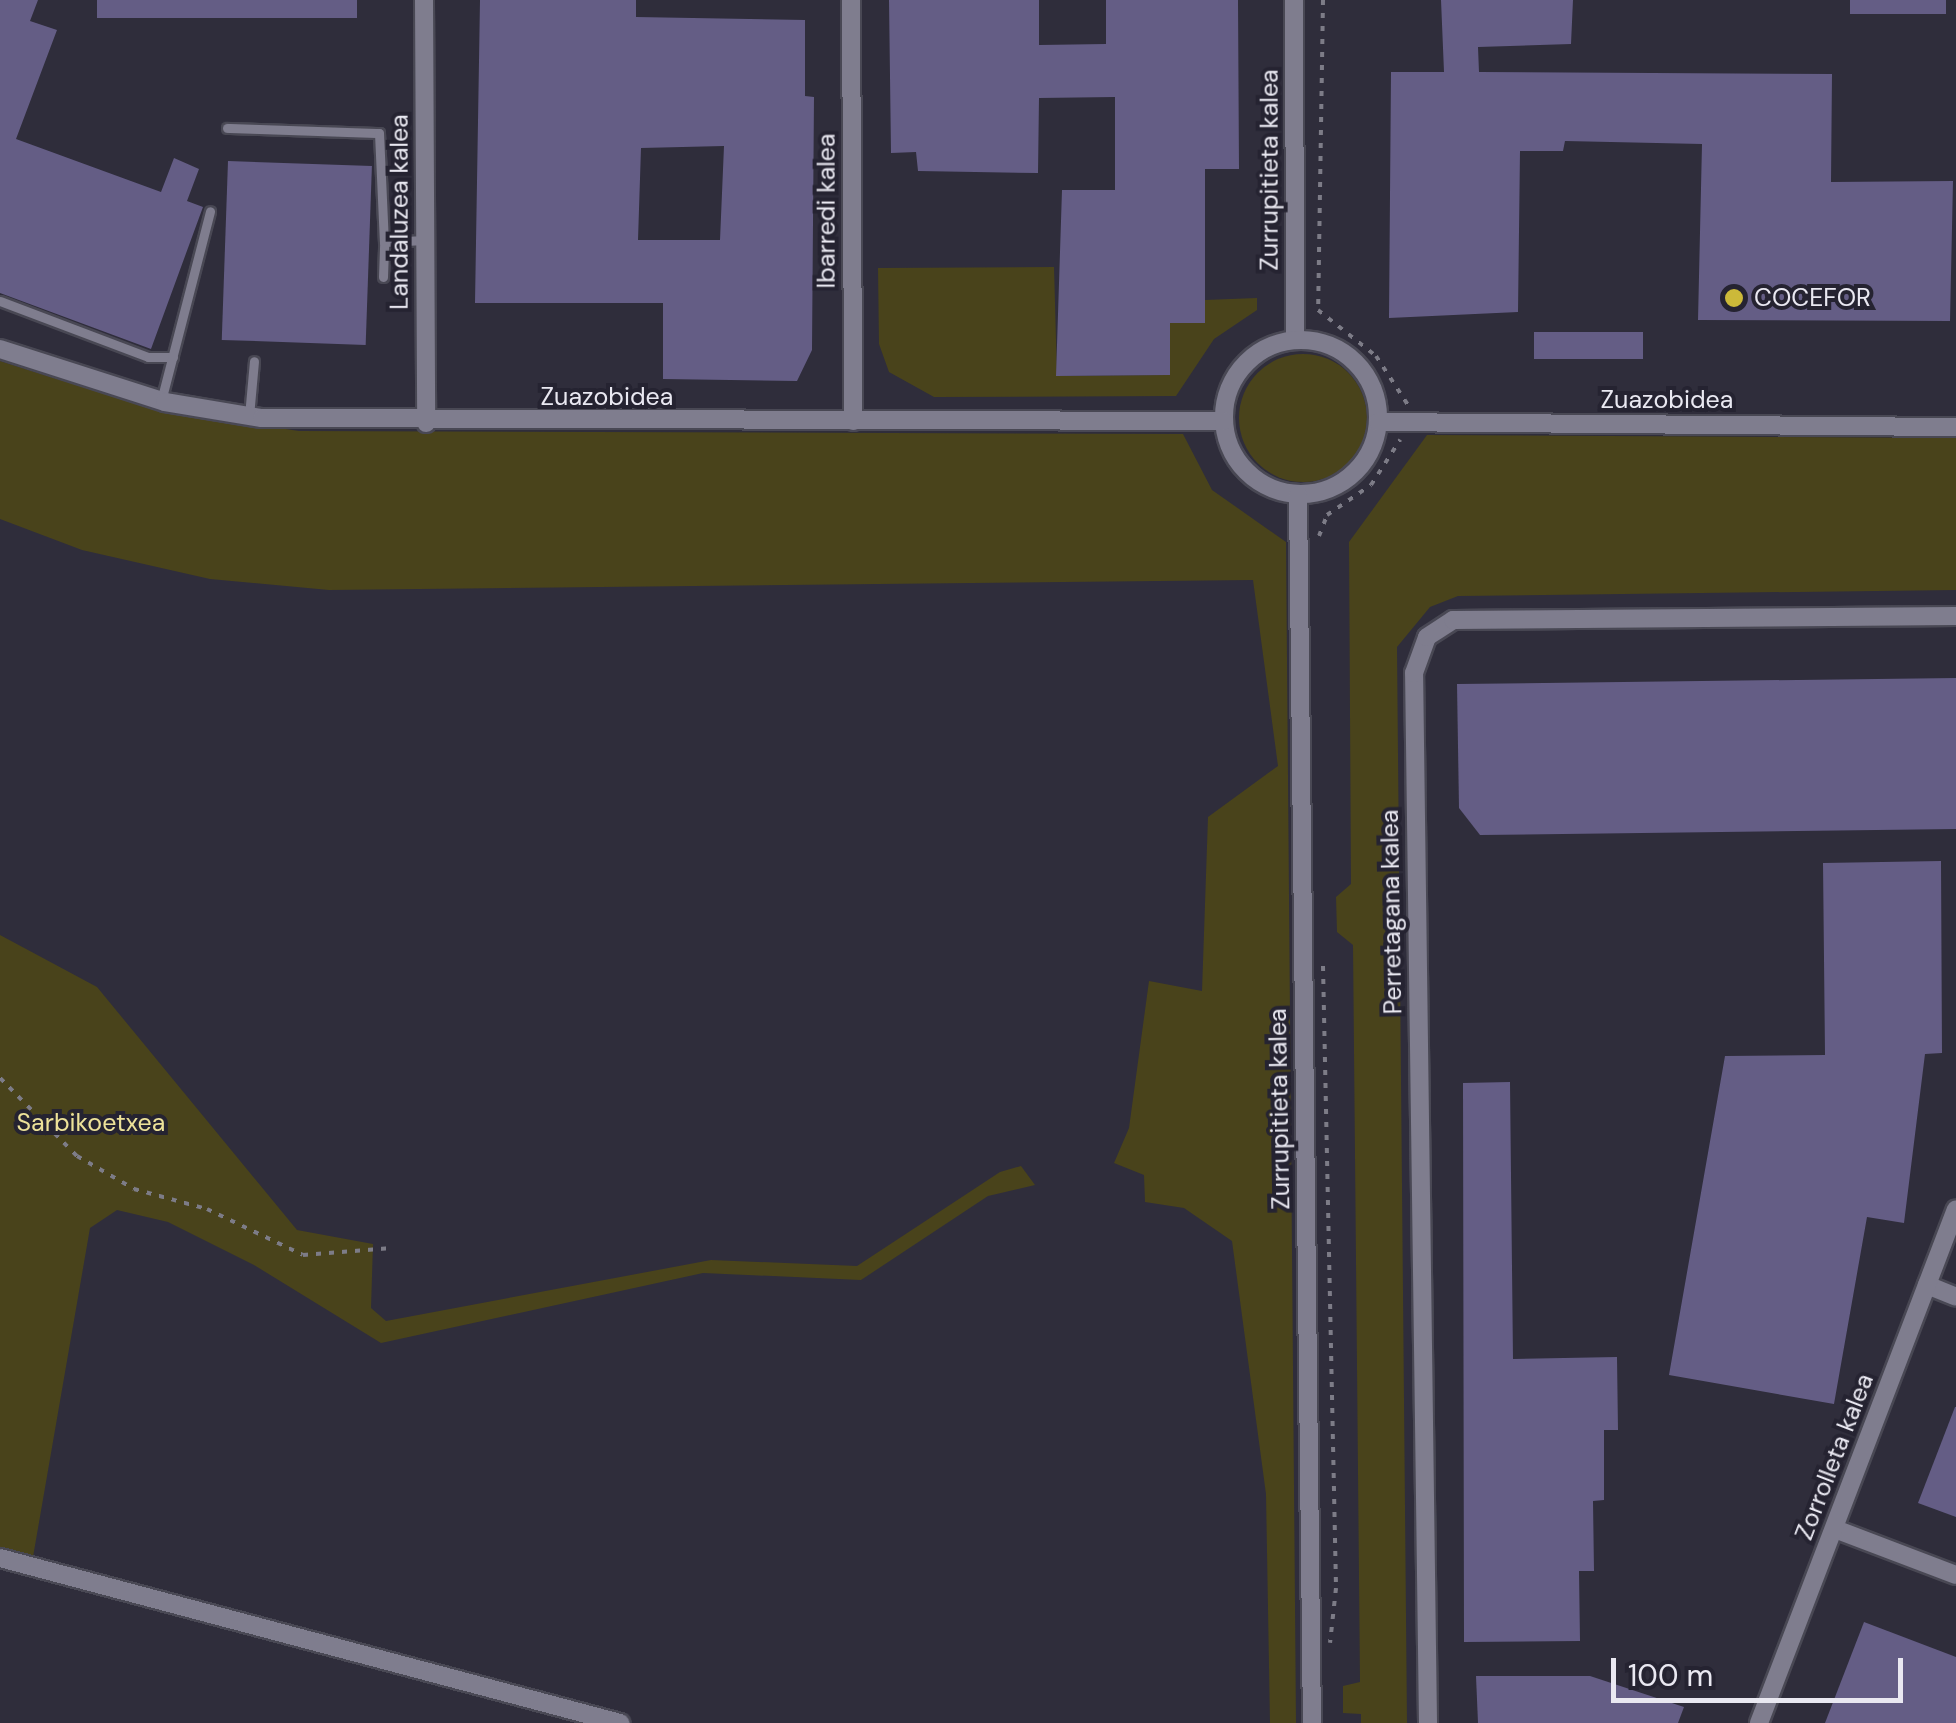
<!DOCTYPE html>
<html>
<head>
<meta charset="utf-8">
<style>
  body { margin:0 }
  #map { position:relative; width:1956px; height:1723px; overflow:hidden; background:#2f2d3b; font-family:"DM Sans",sans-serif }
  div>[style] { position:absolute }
  .green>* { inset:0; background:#49431b }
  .round { border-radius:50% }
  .building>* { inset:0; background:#645d85; transform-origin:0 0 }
  .path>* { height:4px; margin-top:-2px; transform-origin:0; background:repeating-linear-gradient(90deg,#7d7c87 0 5px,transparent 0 13px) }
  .roads { filter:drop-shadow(2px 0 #494854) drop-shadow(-2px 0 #494854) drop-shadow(0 2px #494854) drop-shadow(0 -2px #494854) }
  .lane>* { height:9px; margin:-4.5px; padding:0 4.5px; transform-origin:4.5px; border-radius:4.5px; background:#7f7d8e }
  .street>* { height:18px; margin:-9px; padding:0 9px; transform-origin:9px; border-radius:9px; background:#7f7d8e }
  .street>.ring { margin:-9px; padding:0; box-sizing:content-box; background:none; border:18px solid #7f7d8e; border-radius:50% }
  .dots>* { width:28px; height:28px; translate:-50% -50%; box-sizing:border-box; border:5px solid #252331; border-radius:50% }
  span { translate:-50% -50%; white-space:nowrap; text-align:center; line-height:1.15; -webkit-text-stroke:8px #252331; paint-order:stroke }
  .street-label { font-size:25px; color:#e9e8f1 }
  .poi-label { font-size:25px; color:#e9e8f1 }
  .left { translate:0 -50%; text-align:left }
  .park-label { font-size:25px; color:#ede299 }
  .scale { position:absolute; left:1611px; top:1658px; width:292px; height:45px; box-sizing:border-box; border:5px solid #e9e8f1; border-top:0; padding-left:12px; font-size:30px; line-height:35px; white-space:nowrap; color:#e9e8f1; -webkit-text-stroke:8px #252331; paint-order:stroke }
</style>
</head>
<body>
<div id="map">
  <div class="green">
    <i style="clip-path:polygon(1054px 267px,1057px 376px,1169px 375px,1114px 323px,1205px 323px,1205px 300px,1257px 298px,1257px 310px,1214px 339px,1176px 396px,934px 397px,889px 372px,879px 344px,878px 268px)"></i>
    <i class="round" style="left:1239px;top:354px;width:128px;height:128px"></i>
    <i style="clip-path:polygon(0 361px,152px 409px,299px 431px,1183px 434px,1212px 490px,1286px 542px,1296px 1723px,1270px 1723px,1266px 1494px,1232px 1241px,1184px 1208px,1145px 1202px,1144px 1175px,1114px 1163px,1129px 1128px,1149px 981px,1202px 991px,1208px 817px,1278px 766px,1253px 580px,329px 590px,210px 579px,82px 550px,0 519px)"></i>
    <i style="clip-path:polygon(1427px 435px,1956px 438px,1956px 590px,1458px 596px,1430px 607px,1397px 647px,1407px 1723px,1361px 1723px,1361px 1714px,1343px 1713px,1343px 1686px,1360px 1682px,1353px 945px,1337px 932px,1336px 897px,1351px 884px,1349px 542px)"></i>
    <i style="clip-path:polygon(0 935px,97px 987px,297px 1230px,373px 1244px,371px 1308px,386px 1321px,711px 1260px,857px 1266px,1000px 1172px,1021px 1166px,1035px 1185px,988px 1196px,861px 1280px,703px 1273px,381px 1343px,254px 1265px,168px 1222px,117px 1210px,90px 1228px,33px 1557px,0 1547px)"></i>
  </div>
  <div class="building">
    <i style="clip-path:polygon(0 0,38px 0,30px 21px,57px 30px,16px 139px,161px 192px,174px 158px,199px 169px,187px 201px,203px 207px,151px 349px,0 293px)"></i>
    <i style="left:97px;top:0;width:260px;height:18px"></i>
    <i style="clip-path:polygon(evenodd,480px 0,636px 0,636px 17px,805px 20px,805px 96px,814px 97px,812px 350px,797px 381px,663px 379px,663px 303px,475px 303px,480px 0,724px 146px,720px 240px,638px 240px,641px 148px,724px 146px)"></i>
    <i style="clip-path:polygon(889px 0,1039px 0,1039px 45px,1106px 44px,1106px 0,1238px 0,1239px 169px,1205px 169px,1205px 323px,1170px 323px,1170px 375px,1056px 376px,1062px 190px,1115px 190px,1115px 97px,1039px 98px,1038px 173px,918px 171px,916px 152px,891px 153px)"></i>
    <i style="clip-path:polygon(1441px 0,1573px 0,1571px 44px,1478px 47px,1479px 72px,1832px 74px,1831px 182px,1953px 181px,1950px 321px,1698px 320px,1702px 144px,1565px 141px,1563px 151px,1520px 151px,1518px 312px,1389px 318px,1391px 72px,1444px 72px)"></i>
    <i style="left:1850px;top:0;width:96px;height:14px"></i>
    <i style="left:228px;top:161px;width:144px;height:179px;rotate:2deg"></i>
    <i style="left:1534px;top:332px;width:109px;height:27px"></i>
    <i style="clip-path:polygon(1956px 678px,1956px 829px,1480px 835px,1459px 808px,1457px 684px)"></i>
    <i style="clip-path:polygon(1941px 861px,1942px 1053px,1925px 1054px,1904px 1223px,1867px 1217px,1834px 1404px,1669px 1375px,1725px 1056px,1825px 1055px,1823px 863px)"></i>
    <i style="clip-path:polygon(1510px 1082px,1513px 1359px,1617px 1357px,1618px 1430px,1604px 1430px,1604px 1500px,1593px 1501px,1594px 1571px,1579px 1571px,1580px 1641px,1464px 1642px,1463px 1083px)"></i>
    <i style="clip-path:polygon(1955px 1407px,1956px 1407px,1956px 1517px,1918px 1503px)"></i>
    <i style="clip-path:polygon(1864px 1622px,1956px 1657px,1956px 1723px,1825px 1723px)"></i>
    <i style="clip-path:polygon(1476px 1676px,1590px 1676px,1684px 1707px,1678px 1723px,1478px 1723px)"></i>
  </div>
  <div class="path">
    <i style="left:1323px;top:0;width:310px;rotate:90.9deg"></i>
    <i style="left:1318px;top:310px;width:74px;rotate:38.4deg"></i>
    <i style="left:1376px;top:356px;width:59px;rotate:56.9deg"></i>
    <i style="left:1319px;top:536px;width:22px;rotate:-69deg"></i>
    <i style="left:1327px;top:515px;width:53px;rotate:-34.3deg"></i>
    <i style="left:1371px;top:485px;width:54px;rotate:-57.2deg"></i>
    <i style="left:1323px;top:966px;width:622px;rotate:88.8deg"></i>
    <i style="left:1336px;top:1588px;width:55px;rotate:96.2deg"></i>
    <i style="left:0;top:1078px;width:110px;rotate:45.4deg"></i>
    <i style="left:77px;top:1156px;width:66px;rotate:30.1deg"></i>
    <i style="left:134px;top:1189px;width:76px;rotate:15.3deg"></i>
    <i style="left:207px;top:1209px;width:106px;rotate:25.6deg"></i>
    <i style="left:303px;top:1255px;width:89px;rotate:-4.5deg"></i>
  </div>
  <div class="roads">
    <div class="lane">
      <i style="left:227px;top:128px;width:152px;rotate:1.9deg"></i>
      <i style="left:379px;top:133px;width:109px;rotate:87.4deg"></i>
      <i style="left:384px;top:242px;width:41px;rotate:-2.8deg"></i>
      <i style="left:383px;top:277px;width:35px;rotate:-88deg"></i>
      <i style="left:0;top:301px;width:158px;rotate:20.7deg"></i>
      <i style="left:148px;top:357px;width:25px"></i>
      <i style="left:161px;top:401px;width:196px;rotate:-75.5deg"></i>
      <i style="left:249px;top:416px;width:55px;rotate:-84.8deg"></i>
    </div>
    <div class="street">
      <i style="left:424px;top:0;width:423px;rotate:89.7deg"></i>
      <i style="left:851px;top:0;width:421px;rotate:89.7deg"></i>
      <i style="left:1294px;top:0;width:340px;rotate:89.8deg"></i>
      <i class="ring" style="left:1224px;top:340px;width:136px;height:136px"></i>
      <i style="left:0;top:349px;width:173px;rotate:17.8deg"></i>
      <i style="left:165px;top:402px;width:98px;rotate:9.4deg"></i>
      <i style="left:262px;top:418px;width:962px;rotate:0.18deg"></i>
      <i style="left:1378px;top:422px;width:578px;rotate:0.5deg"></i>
      <i style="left:1298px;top:495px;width:1228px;rotate:89.35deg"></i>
      <i style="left:1927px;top:1285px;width:31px;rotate:22deg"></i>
      <i style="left:1835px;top:1529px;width:129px;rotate:20.8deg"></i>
      <i style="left:0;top:1558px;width:642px;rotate:14.9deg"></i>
      <i style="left:1428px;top:1723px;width:1050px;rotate:-90.76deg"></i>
      <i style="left:1414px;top:673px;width:38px;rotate:-70deg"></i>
      <i style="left:1427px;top:637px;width:31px;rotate:-33deg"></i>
      <i style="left:1453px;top:620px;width:503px;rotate:-0.46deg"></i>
      <i style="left:1759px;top:1723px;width:550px;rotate:-69.03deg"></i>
    </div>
  </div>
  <div class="dots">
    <i style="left:1734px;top:298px;background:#ccb939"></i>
  </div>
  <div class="street-label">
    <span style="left:1270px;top:170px;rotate:-90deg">Zurrupitieta kalea</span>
    <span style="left:827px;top:211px;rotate:-90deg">Ibarredi kalea</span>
    <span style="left:400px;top:212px;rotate:-90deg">Landaluzea kalea</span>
    <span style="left:607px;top:397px">Zuazobidea</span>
    <span style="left:1667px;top:400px">Zuazobidea</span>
    <span style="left:1392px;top:912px;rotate:-91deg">Perretagana kalea</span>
    <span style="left:1280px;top:1109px;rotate:-91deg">Zurrupitieta kalea</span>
    <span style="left:1835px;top:1457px;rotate:-69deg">Zorrolleta kalea</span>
  </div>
  <div class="poi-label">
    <span class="left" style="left:1754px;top:298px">COCEFOR</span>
  </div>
  <div class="park-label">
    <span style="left:91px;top:1123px">Sarbikoetxea</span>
  </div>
  <div class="scale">100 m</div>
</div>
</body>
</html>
